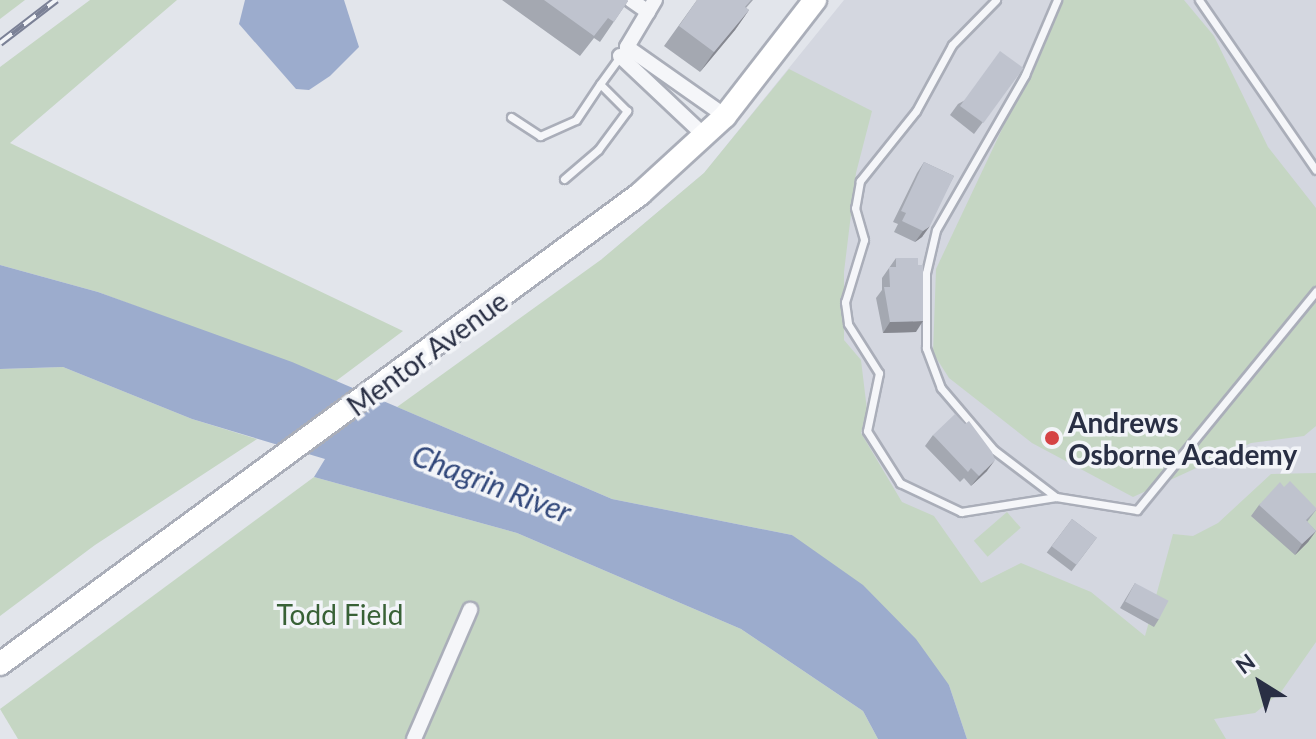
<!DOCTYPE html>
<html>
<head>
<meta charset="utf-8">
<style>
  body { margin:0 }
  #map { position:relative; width:1316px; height:739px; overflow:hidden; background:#e2e5eb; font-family:Lato,sans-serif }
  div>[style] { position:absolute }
  .built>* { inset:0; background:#d4d7e0 }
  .green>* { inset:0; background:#c5d6c3; transform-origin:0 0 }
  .water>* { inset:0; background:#9caccd }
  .roads { filter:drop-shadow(2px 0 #aaaeb9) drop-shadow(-2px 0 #aaaeb9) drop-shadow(0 2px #aaaeb9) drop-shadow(0 -2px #aaaeb9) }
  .lane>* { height:7px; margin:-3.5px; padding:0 3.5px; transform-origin:3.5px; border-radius:3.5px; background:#f5f6f9 }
  .street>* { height:14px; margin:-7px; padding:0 7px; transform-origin:7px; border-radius:7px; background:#f5f6f9 }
  .primary>* { height:22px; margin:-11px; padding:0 11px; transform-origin:11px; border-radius:11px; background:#fff }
  .rail>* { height:8px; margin-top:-4px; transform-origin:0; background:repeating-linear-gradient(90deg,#f2f4f8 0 15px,#7b8196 0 30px); box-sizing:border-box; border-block:2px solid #7b8196 }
  .wall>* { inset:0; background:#a4a8b1; transform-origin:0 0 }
  .shaded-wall>* { inset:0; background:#868890 }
  .building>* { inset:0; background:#bfc3ce; transform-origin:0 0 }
  .dots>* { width:22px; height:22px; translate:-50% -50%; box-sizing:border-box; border:4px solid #f2f4f8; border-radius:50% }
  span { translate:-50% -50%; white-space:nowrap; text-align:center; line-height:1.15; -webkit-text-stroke:7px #f2f4f8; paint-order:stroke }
  .street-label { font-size:28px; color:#292f44 }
  .poi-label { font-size:28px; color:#292f44; font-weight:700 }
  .left { translate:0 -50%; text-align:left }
  .park-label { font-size:28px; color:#386136 }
  .water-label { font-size:30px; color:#31477a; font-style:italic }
  .north { position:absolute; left:1220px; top:643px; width:80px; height:80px; -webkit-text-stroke:6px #f2f4f8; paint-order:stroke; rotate:323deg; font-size:22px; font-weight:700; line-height:32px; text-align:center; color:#292f44 }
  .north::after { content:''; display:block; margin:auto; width:28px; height:36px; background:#292f44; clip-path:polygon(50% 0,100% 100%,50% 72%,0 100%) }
</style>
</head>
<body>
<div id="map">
  <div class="built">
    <i style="clip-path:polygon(844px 0,1316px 0,1316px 739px,1080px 739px,602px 259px,704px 173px)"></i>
  </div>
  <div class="green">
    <i style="clip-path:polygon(0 0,25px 0,0 19px)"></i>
    <i style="clip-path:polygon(90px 0,177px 0,10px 143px,403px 331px,336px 381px,98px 292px,0 265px,0 67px)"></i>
    <i style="clip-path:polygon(1063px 0,1184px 0,1214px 36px,1268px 147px,1316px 208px,1316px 426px,1304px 436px,1251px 443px,1133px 497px,1032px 443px,949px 378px,933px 353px,936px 269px)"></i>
    <i style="clip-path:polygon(789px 69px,872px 111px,856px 173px,844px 272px,844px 340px,861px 360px,867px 410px,861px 433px,902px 502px,934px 516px,981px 583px,1021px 563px,1091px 592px,1145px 636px,1173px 534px,1193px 536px,1218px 523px,1271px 474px,1316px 473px,1316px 642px,1281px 692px,1255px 713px,1214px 719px,1226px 739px,967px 739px,949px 685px,792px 535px,612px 499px,397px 407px,602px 259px,704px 173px)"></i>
    <i style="clip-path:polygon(63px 367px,192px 419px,257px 439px,95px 545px,0 616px,0 369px)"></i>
    <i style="clip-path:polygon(314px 477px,517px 533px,741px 629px,863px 711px,878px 739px,18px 739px,0 709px)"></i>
    <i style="left:1007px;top:512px;width:21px;height:44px;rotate:49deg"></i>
  </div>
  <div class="water">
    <i style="clip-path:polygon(245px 0,344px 0,359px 47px,330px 76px,309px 90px,296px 89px,239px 24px)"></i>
    <i style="clip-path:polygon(0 265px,98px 292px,292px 362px,612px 499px,792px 535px,863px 585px,916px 639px,949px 685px,967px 739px,878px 739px,863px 711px,741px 629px,517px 533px,314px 477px,325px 459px,192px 419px,63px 367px,0 369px)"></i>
  </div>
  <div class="roads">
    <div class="lane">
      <i style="left:996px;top:0;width:63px;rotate:134.4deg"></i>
      <i style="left:952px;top:45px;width:75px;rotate:118.6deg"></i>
      <i style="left:916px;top:111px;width:90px;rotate:128.7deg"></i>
      <i style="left:860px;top:181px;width:27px;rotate:100deg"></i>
      <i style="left:855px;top:208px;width:33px;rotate:74deg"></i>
      <i style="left:864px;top:240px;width:65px;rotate:107deg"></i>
      <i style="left:845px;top:302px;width:22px;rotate:82deg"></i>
      <i style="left:848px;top:324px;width:58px;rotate:57.7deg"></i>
      <i style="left:879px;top:373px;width:59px;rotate:101.7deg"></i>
      <i style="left:867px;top:431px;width:62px;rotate:57.6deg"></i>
      <i style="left:900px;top:483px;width:68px;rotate:25.4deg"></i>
      <i style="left:961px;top:512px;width:96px;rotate:-9deg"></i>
      <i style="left:1056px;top:497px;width:82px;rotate:9.1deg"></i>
      <i style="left:1137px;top:510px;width:283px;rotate:-50.7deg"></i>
      <i style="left:1199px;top:0;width:206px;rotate:55.5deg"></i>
      <i style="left:511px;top:117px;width:35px;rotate:33deg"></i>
      <i style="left:540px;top:136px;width:39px;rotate:-24deg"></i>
      <i style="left:576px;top:120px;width:43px;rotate:-56.3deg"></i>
      <i style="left:564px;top:179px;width:45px;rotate:-40.5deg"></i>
      <i style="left:598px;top:150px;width:49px;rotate:-53.4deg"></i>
      <i style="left:627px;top:111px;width:38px;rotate:-135deg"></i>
      <i style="left:600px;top:84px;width:36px;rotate:-54deg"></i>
      <i style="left:1056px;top:497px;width:78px;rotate:-142.8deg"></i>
      <i style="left:994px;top:450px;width:82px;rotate:-130.5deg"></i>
      <i style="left:941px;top:388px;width:43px;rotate:-110.6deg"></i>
      <i style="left:926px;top:348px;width:75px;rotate:-90deg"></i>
      <i style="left:926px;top:273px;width:44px;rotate:-76.9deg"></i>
      <i style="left:936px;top:230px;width:179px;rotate:-60.1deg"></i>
      <i style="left:1025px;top:75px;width:82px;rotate:-66.9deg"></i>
    </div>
    <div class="street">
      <i style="left:631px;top:0;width:21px;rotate:35deg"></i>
      <i style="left:655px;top:0;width:55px;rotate:120.8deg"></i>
      <i style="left:627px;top:47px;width:120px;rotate:35.1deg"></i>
      <i style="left:620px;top:56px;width:117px;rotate:43.3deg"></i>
      <i style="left:414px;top:739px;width:141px;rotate:-66.5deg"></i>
    </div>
    <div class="primary">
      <i style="left:0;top:664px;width:794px;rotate:-36.29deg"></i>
      <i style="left:640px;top:194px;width:115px;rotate:-42.5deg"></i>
      <i style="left:725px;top:116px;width:147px;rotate:-52.2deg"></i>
    </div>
  </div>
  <div class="rail">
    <i style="left:0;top:43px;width:71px;rotate:-37.5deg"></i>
  </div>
  <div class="wall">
    <i style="clip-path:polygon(502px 0,627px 0,628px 1px,600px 42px,594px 38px,580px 56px)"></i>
    <i style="clip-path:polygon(697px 0,753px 0,746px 8px,749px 10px,735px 30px,700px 72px,664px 46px)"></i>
    <i style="clip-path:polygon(1023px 68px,974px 134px,950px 115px,958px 104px)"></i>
    <i style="clip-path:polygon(924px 162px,954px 176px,922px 237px,915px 242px,894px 232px,898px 224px,893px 222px,917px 173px)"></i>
    <i style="clip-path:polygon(896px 258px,916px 332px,883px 333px,876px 298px,882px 290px,882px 278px)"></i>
    <i style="clip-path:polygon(933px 435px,987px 471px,971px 486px,964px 478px,960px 482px,925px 446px)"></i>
    <i style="clip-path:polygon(1284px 487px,1316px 510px,1307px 522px,1316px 531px,1308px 542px,1295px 555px,1251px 516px,1259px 505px)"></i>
    <i style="left:1072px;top:519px;width:31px;height:42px;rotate:37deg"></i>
    <i style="clip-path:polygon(1135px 583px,1159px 619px,1154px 627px,1120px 608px)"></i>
  </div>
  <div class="shaded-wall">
    <i style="clip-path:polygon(749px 10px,735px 30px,700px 72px,714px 52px)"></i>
    <i style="clip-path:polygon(930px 226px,922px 237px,915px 242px,923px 231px)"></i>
    <i style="clip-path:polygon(923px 321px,916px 332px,883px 333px,890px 322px)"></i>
    <i style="clip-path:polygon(995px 460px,987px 471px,971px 486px,979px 476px)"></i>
    <i style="clip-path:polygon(1316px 531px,1308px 542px,1295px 555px,1302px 544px)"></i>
  </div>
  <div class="building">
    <i style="clip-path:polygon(544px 0,627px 0,628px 1px,614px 22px,608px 18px,594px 36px)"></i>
    <i style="clip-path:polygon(697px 0,751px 0,745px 7px,749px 10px,714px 52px,679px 26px)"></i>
    <i style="left:1000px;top:51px;width:29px;height:68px;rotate:36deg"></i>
    <i style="clip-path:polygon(924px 162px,954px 176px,930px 226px,923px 231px,902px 221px,906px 213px,901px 211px)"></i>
    <i style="clip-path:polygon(896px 258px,918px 258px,918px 265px,923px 265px,923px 321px,890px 322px,884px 287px,890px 287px,889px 267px,896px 267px)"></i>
    <i style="clip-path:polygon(955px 414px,965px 424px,969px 421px,992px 452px,995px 460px,979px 476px,971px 468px,968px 472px,933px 435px)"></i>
    <i style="clip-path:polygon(1290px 481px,1316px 508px,1316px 510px,1306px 520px,1316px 531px,1302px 544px,1259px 505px,1280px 482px,1284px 487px)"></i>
    <i style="left:1072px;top:519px;width:31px;height:34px;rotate:37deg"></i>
    <i style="left:1135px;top:583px;width:38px;height:21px;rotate:28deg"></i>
  </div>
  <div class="dots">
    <i style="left:1052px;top:438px;background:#d54344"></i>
  </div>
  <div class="street-label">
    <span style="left:427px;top:353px;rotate:-36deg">Mentor Avenue</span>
  </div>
  <div class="poi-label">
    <span class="left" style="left:1068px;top:438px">Andrews<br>Osborne Academy</span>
  </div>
  <div class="park-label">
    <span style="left:340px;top:614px">Todd Field</span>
  </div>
  <div class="water-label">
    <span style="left:492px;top:483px;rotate:21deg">Chagrin River</span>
  </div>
  <div class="north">N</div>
</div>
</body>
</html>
